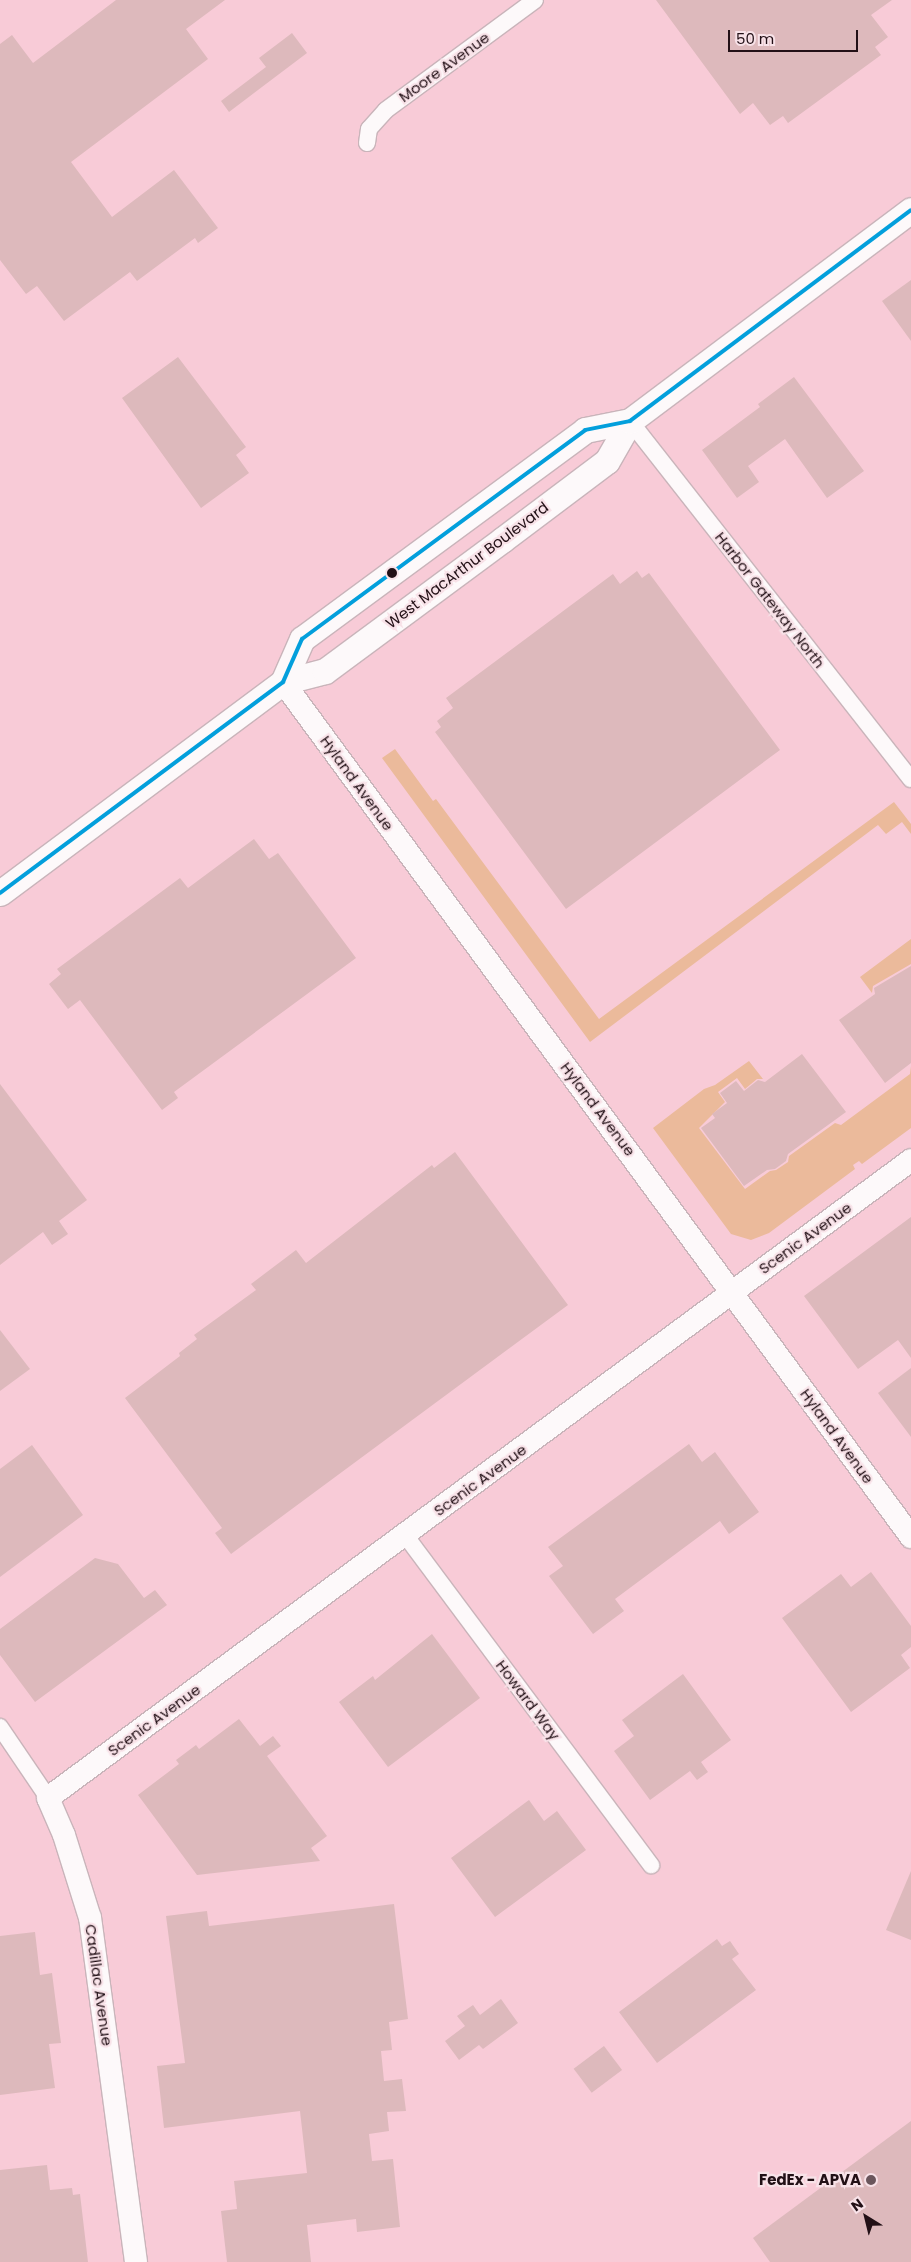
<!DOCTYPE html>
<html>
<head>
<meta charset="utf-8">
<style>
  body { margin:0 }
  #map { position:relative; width:911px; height:2262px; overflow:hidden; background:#efd8de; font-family:Poppins,sans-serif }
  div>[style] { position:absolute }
  .built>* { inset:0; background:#f8cbd7; transform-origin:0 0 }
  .green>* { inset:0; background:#ebba9b }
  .building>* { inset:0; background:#ddb9bc; transform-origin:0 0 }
  .roads { filter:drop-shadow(1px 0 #c9b4ba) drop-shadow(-1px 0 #c9b4ba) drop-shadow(0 1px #c9b4ba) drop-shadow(0 -1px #c9b4ba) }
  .street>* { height:16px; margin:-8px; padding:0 8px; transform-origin:8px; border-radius:8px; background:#fdf9fa }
  .secondary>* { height:22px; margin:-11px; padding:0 11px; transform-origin:11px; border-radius:11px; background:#fdf9fa }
  .primary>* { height:25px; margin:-12.5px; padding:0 12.5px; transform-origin:12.5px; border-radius:12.5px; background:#fdf9fa }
  .bus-1>* { height:4px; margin:-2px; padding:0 2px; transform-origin:2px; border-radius:2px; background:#039fdc }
  .dots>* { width:14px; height:14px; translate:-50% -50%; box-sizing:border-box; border:2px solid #f8e2e8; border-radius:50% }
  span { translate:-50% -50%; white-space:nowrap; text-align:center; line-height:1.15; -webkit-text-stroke:4.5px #f8e2e8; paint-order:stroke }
  .street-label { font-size:15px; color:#221016 }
  .poi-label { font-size:15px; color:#221016; font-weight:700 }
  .right { translate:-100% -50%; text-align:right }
  .north { position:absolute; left:841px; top:2192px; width:50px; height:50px; -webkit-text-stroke:4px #f8e2e8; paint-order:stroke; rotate:324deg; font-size:14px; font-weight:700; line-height:20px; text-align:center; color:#221016 }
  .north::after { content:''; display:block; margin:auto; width:18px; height:22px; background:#221016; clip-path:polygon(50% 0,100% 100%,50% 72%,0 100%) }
  .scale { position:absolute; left:728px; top:30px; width:130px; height:22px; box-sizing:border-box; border:2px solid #221016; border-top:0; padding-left:6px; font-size:15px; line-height:18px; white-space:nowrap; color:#221016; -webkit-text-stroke:4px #f8e2e8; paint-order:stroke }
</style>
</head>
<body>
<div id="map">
  <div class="built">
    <i style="left:0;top:0;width:911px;height:2262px"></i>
  </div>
  <div class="green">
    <i style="clip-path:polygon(395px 749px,433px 801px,436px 799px,599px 1019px,894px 802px,911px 824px,911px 834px,902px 822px,886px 834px,878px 825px,590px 1042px,382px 758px)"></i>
    <i style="clip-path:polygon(911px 939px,911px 964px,873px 986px,872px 993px,860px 977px)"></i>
    <i style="clip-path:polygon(749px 1061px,763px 1079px,757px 1079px,745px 1089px,737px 1078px,718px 1092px,725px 1102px,699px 1128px,745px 1189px,770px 1171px,776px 1170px,788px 1162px,789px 1156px,835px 1123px,841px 1125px,910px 1074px,911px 1066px,911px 1128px,862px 1164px,859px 1161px,853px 1165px,855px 1169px,769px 1233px,751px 1240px,731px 1234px,653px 1128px,704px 1089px,715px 1085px)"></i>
  </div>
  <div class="building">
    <i style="clip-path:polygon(116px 0,225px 0,186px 29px,208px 59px,71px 162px,112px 217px,174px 170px,218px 228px,198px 243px,195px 238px,137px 281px,130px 272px,64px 321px,37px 286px,26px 294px,0 260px,0 44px,12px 35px,33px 63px)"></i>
    <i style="clip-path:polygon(656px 0,892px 0,871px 15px,888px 37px,875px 47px,881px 55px,788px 123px,783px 116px,770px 125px,753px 103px,740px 114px)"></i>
    <i style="clip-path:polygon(292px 33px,307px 53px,229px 112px,221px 101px,266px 67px,259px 58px)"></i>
    <i style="clip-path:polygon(911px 280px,911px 341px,882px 301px)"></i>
    <i style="clip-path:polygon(178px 357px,246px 447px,236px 455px,249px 473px,201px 508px,122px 398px)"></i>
    <i style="clip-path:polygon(794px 377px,864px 471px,827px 498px,785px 439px,748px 466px,759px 482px,737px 498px,702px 450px,760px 407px,758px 404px)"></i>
    <i style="clip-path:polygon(637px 571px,642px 578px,649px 573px,780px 750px,566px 909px,435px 732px,441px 727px,437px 721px,453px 708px,446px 698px,613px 574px,620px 584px)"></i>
    <i style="clip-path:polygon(254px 839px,269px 859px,278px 853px,356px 958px,174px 1092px,178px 1098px,162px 1110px,80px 1000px,68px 1009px,49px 984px,61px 974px,57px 969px,180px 878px,188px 888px)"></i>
    <i style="clip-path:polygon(911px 966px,911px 1063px,885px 1083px,839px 1020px,875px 994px,874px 988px)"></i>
    <i style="clip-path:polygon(802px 1054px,846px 1112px,788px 1154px,786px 1161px,775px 1169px,767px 1170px,744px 1186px,701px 1128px,715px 1118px,712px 1114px,727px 1103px,720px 1093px,736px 1081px,744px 1091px,758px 1080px,765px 1082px)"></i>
    <i style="clip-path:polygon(0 1084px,87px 1200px,59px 1221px,68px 1234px,52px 1245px,43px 1232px,0 1265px)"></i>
    <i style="clip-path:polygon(455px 1152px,568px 1305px,231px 1554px,215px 1533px,222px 1528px,125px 1398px,180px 1356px,179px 1353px,197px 1339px,194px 1335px,256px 1290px,251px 1284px,296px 1250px,306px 1263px,432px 1165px,434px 1168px)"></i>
    <i style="clip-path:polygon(911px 1217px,911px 1358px,898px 1340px,858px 1369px,804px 1296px)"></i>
    <i style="clip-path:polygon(0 1330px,30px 1369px,0 1391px)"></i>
    <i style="clip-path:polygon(911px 1368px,911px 1437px,878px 1393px)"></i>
    <i style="clip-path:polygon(689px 1444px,702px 1462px,715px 1452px,759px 1512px,729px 1534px,720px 1521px,615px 1599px,624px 1611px,593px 1634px,549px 1576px,563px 1566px,548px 1547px)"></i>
    <i style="clip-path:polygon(32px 1445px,83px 1515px,0 1577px,0 1469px)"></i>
    <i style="clip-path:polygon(95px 1558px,118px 1564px,144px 1598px,155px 1590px,167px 1605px,35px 1702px,0 1655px,0 1629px)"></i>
    <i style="clip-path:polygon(871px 1572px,911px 1626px,911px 1647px,901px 1655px,910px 1668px,851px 1712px,782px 1618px,841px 1574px,851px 1587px)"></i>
    <i style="clip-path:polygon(432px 1634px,480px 1698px,388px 1767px,339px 1702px,373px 1676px,375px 1680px)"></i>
    <i style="clip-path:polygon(683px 1674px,731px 1740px,701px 1762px,708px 1772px,697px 1780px,690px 1771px,650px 1800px,614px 1751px,634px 1736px,622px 1720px)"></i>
    <i style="clip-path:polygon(239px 1719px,260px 1746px,273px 1736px,281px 1746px,267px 1756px,327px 1836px,311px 1848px,320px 1861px,197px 1875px,138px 1795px,179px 1764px,176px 1760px,196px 1745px,199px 1749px)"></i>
    <i style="clip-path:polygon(529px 1800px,544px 1821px,557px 1811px,586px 1850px,495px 1917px,451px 1858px)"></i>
    <i style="clip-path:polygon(911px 1871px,911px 1940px,886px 1930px)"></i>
    <i style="clip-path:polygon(394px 1904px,408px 2019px,389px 2022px,392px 2050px,381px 2051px,384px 2081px,402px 2079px,406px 2111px,387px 2112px,389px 2131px,369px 2134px,372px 2161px,393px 2159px,400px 2227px,357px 2232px,356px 2219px,307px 2225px,311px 2262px,227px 2262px,221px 2211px,237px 2209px,234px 2181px,307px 2173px,300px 2111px,164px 2128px,157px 2066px,185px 2063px,166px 1916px,207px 1911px,209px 1926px)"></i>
    <i style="clip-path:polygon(35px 1932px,40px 1975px,52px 1973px,61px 2043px,49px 2044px,55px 2088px,0 2095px,0 1936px)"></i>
    <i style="clip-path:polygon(717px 1939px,722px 1946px,730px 1941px,739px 1954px,732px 1959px,756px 1990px,657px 2063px,619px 2012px)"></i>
    <i style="clip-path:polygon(501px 1999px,518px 2023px,483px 2049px,479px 2045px,459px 2060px,445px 2041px,465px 2026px,457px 2016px,473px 2005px,480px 2015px)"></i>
    <i style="left:604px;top:2046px;width:30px;height:38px;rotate:53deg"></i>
    <i style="clip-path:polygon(911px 2121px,911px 2262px,770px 2262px,753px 2238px)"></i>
    <i style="clip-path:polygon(47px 2165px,50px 2190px,72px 2188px,73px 2195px,80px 2194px,88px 2262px,0 2262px,0 2170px)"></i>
  </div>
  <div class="roads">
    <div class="street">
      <i style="left:367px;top:143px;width:14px;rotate:-82deg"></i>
      <i style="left:369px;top:129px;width:25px;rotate:-48deg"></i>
      <i style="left:386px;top:110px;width:185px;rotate:-36.4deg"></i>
      <i style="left:630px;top:421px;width:455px;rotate:51.9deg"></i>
      <i style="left:405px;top:1535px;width:412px;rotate:53.3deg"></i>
      <i style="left:0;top:1727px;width:86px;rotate:55.9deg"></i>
    </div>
    <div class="secondary">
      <i style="left:283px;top:682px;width:1061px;rotate:53.7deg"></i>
      <i style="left:136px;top:2262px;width:347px;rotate:-97.6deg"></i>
      <i style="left:90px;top:1918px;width:87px;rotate:-107.4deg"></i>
      <i style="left:64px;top:1835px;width:40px;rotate:-113.4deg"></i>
      <i style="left:48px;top:1798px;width:1073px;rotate:-36.47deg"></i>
    </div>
    <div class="primary">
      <i style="left:283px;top:682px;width:47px;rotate:-66.2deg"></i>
      <i style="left:302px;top:639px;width:352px;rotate:-36.4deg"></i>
      <i style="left:585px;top:430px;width:46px;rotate:-11.3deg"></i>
      <i style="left:0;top:893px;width:353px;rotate:-36.7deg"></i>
      <i style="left:283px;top:682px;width:43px;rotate:-14.7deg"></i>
      <i style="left:325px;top:671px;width:220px;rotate:-36.5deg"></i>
      <i style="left:502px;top:540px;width:131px;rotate:-37deg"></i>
      <i style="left:607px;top:461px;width:46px;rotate:-60.1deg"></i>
      <i style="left:630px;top:421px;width:351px;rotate:-36.9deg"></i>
    </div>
  </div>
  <div class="bus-1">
    <i style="left:0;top:893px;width:353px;rotate:-36.7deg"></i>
    <i style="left:283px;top:682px;width:47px;rotate:-66.2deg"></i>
    <i style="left:302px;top:639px;width:352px;rotate:-36.4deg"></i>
    <i style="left:585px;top:430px;width:46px;rotate:-11.3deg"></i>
    <i style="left:630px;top:421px;width:351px;rotate:-36.9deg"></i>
  </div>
  <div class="dots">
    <i style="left:392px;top:573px;background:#221016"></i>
    <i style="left:871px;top:2180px;background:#6a565c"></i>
  </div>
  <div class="street-label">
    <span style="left:444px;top:67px;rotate:-36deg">Moore Avenue</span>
    <span style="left:467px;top:565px;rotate:-37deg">West MacArthur Boulevard</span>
    <span style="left:770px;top:600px;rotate:52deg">Harbor Gateway North</span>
    <span style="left:357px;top:783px;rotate:54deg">Hyland Avenue</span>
    <span style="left:598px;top:1109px;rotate:53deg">Hyland Avenue</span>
    <span style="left:805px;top:1238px;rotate:-36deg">Scenic Avenue</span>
    <span style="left:837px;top:1436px;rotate:54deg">Hyland Avenue</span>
    <span style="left:480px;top:1480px;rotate:-36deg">Scenic Avenue</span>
    <span style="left:528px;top:1700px;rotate:53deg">Howard Way</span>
    <span style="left:154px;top:1720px;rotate:-36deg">Scenic Avenue</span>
    <span style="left:99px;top:1985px;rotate:82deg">Cadillac Avenue</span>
  </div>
  <div class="poi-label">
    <span class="right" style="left:861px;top:2180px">FedEx - APVA</span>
  </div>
  <div class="north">N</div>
  <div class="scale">50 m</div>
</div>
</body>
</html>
